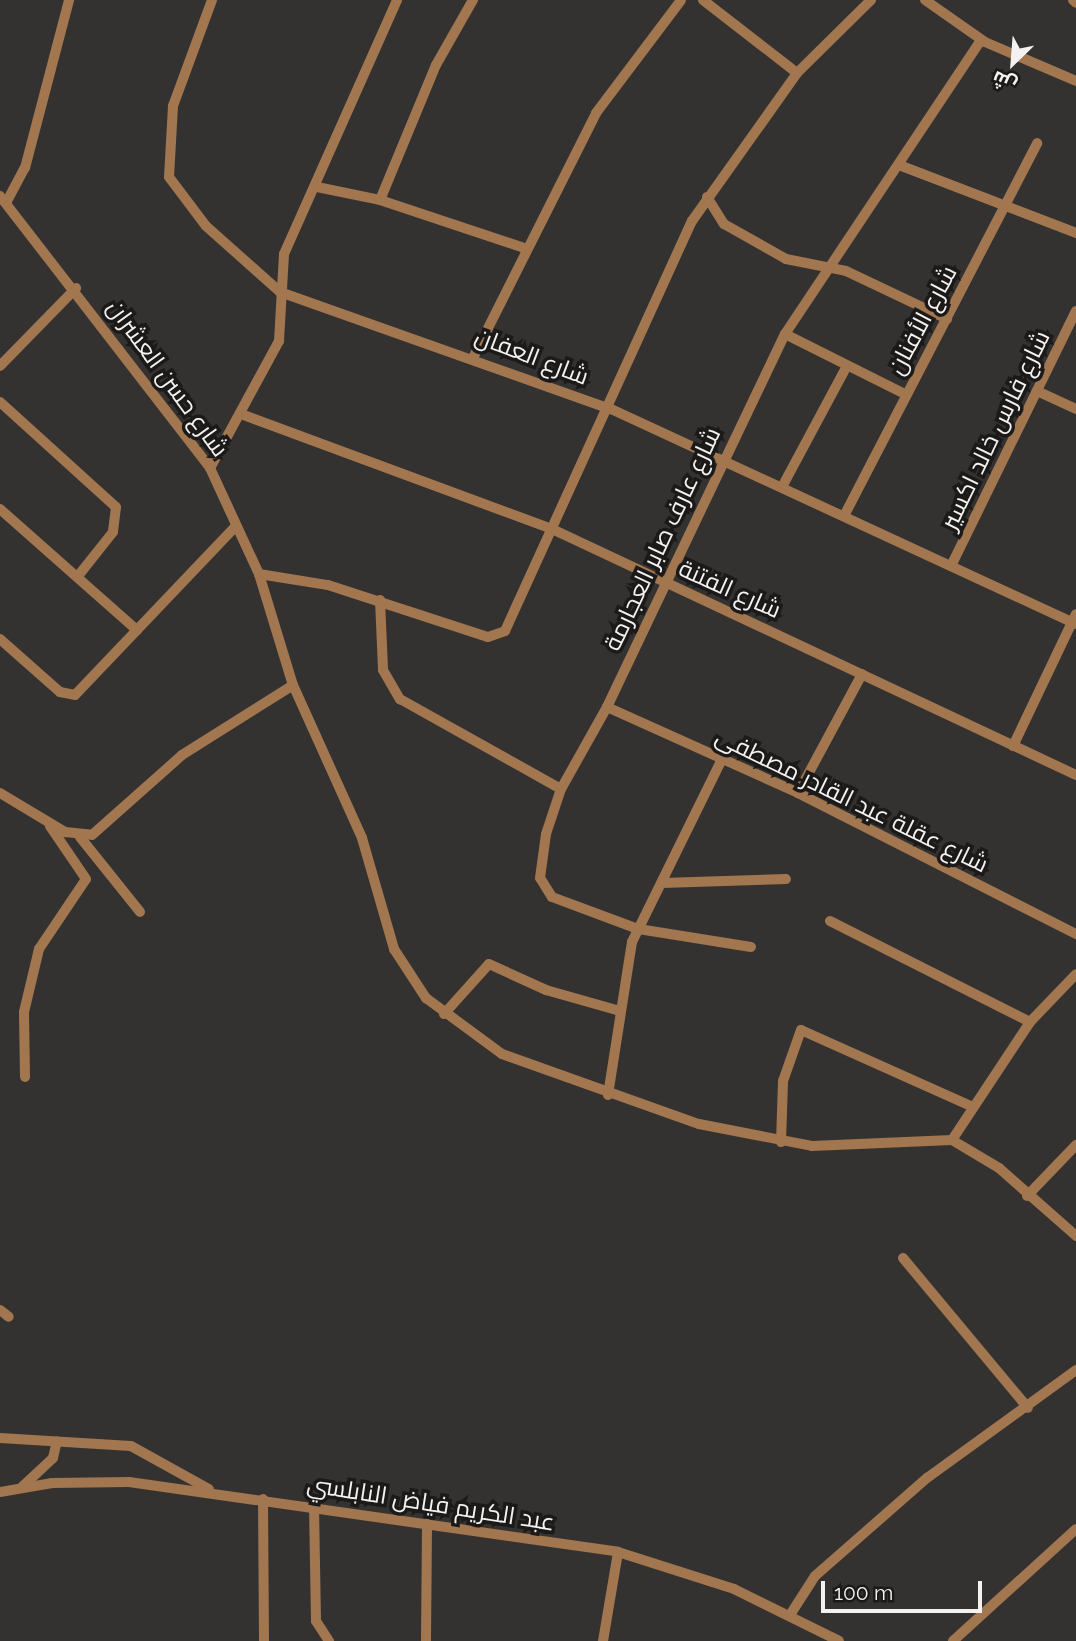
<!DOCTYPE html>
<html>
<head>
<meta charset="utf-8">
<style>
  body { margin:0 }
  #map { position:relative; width:1076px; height:1641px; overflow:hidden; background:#343230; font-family:Raleway,Cairo,sans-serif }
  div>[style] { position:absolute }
  .minor>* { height:10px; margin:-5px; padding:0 5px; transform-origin:5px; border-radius:5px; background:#a2764f }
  span { translate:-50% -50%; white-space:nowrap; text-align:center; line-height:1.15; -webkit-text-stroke:7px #1b1a19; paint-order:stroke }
  .street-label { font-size:24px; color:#f4f2f1 }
  .north { position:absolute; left:978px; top:28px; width:70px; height:70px; -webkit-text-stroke:5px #1b1a19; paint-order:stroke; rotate:205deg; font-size:19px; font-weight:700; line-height:28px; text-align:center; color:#f4f2f1 }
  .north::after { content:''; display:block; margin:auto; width:24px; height:32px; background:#f4f2f1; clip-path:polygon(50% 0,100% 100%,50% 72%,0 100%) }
  .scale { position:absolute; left:821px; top:1581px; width:161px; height:32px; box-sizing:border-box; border:4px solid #f4f2f1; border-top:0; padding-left:9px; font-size:21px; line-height:24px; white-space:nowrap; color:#f4f2f1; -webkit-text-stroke:5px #1b1a19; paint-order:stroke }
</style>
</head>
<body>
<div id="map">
  <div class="minor">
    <i style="left:212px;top:0;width:113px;rotate:110.2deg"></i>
    <i style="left:173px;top:106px;width:71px;rotate:93.2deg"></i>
    <i style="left:169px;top:177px;width:61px;rotate:52.9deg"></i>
    <i style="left:206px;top:226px;width:99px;rotate:41.7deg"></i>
    <i style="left:280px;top:292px;width:351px;rotate:19.5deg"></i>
    <i style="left:611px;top:409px;width:512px;rotate:24.81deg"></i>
    <i style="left:703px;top:0;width:119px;rotate:37.8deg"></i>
    <i style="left:925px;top:0;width:73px;rotate:35deg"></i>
    <i style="left:985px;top:42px;width:99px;rotate:23.2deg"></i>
    <i style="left:1073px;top:0;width:4px;rotate:45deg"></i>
    <i style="left:899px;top:165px;width:190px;rotate:21deg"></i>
    <i style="left:317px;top:187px;width:64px;rotate:11.7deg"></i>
    <i style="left:380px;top:200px;width:152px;rotate:18.4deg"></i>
    <i style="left:0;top:196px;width:344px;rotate:52.3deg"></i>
    <i style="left:210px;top:468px;width:117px;rotate:65.2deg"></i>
    <i style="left:259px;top:574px;width:116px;rotate:73deg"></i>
    <i style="left:293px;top:685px;width:168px;rotate:65.7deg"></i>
    <i style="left:362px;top:838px;width:116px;rotate:73.9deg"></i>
    <i style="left:394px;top:949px;width:59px;rotate:56.9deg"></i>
    <i style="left:426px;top:998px;width:94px;rotate:36.4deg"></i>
    <i style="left:502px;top:1054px;width:209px;rotate:19.6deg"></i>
    <i style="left:699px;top:1124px;width:115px;rotate:11deg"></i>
    <i style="left:812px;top:1146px;width:140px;rotate:-2.5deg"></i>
    <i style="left:952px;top:1140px;width:55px;rotate:30.8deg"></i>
    <i style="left:999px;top:1168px;width:103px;rotate:41.4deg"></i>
    <i style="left:707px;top:197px;width:32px;rotate:58deg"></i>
    <i style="left:724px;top:224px;width:71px;rotate:29.4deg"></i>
    <i style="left:786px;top:259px;width:61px;rotate:11.3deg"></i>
    <i style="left:846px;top:271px;width:112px;rotate:25.4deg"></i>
    <i style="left:380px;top:200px;width:146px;rotate:-67.5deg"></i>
    <i style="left:436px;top:65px;width:75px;rotate:-60.4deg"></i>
    <i style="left:6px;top:203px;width:40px;rotate:-62deg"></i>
    <i style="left:25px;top:168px;width:174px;rotate:-75.3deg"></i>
    <i style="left:785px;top:334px;width:136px;rotate:26.6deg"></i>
    <i style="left:474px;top:356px;width:272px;rotate:-63.3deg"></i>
    <i style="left:596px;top:113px;width:141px;rotate:-53deg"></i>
    <i style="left:0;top:366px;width:109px;rotate:-45.7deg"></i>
    <i style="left:1037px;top:391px;width:43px;rotate:24.8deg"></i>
    <i style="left:0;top:402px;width:156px;rotate:42.2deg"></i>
    <i style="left:116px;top:507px;width:25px;rotate:97deg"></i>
    <i style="left:113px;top:532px;width:56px;rotate:128.5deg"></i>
    <i style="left:241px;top:414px;width:332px;rotate:20.3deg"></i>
    <i style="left:552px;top:529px;width:579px;rotate:25.15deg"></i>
    <i style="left:210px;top:468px;width:145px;rotate:-61.5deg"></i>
    <i style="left:279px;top:341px;width:87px;rotate:-86.7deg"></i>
    <i style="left:284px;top:254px;width:278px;rotate:-66deg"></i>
    <i style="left:782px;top:487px;width:137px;rotate:-61.8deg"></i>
    <i style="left:0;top:509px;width:183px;rotate:41.5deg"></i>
    <i style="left:844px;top:516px;width:420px;rotate:-62.6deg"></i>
    <i style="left:951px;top:566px;width:284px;rotate:-63.9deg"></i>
    <i style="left:259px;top:574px;width:70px;rotate:9.1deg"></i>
    <i style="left:328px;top:585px;width:168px;rotate:18deg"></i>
    <i style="left:488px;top:637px;width:18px;rotate:-19deg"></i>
    <i style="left:505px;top:631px;width:451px;rotate:-65.5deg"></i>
    <i style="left:692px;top:221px;width:181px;rotate:-54.6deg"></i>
    <i style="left:797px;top:73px;width:104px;rotate:-44.6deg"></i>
    <i style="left:380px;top:600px;width:70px;rotate:87.5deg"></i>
    <i style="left:383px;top:670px;width:34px;rotate:60deg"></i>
    <i style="left:400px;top:699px;width:184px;rotate:29.2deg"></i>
    <i style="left:0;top:639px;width:80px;rotate:41.5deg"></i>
    <i style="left:60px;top:692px;width:15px;rotate:11deg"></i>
    <i style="left:75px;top:695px;width:233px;rotate:-46.4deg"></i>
    <i style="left:607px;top:707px;width:209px;rotate:24.2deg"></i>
    <i style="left:798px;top:793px;width:312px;rotate:26.9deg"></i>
    <i style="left:1013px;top:746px;width:146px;rotate:-64.5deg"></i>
    <i style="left:0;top:793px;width:76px;rotate:31deg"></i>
    <i style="left:65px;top:832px;width:27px;rotate:6deg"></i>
    <i style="left:92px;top:835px;width:120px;rotate:-41.6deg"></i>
    <i style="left:182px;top:755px;width:131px;rotate:-32.2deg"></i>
    <i style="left:798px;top:793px;width:135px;rotate:-61.7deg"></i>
    <i style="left:80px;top:837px;width:96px;rotate:51.3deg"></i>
    <i style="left:662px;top:883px;width:124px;rotate:-1.8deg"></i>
    <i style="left:830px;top:921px;width:224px;rotate:26.8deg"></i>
    <i style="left:751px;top:947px;width:114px;rotate:-170.9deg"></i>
    <i style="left:638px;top:929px;width:92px;rotate:-159.6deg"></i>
    <i style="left:552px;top:897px;width:22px;rotate:-122deg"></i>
    <i style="left:540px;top:878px;width:44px;rotate:-82.2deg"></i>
    <i style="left:546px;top:834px;width:47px;rotate:-71.6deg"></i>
    <i style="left:561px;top:789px;width:94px;rotate:-60.7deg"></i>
    <i style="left:607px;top:707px;width:413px;rotate:-64.5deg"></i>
    <i style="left:785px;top:334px;width:353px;rotate:-56.3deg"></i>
    <i style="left:444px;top:1014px;width:67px;rotate:-48deg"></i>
    <i style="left:489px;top:964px;width:63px;rotate:24.5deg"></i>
    <i style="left:546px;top:990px;width:77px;rotate:15.8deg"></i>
    <i style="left:25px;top:1077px;width:65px;rotate:-90.9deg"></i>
    <i style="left:24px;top:1012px;width:65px;rotate:-76.6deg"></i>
    <i style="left:39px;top:949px;width:84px;rotate:-56.1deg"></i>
    <i style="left:86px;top:879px;width:64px;rotate:-124.2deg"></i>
    <i style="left:608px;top:1095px;width:155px;rotate:-81.1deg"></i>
    <i style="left:632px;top:942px;width:204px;rotate:-63.8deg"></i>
    <i style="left:952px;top:1140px;width:141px;rotate:-56.5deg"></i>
    <i style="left:1030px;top:1022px;width:66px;rotate:-46.2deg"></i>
    <i style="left:781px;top:1142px;width:61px;rotate:-88.1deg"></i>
    <i style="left:783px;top:1081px;width:54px;rotate:-70.6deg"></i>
    <i style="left:801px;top:1030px;width:186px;rotate:24.1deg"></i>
    <i style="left:1027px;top:1196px;width:71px;rotate:-46.1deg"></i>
    <i style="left:903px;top:1258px;width:195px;rotate:50.2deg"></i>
    <i style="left:0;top:1310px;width:11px;rotate:38deg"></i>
    <i style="left:0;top:1438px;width:131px;rotate:3.5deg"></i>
    <i style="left:131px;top:1446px;width:89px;rotate:28.9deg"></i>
    <i style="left:22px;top:1487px;width:42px;rotate:-43.1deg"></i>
    <i style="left:53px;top:1458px;width:17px;rotate:-77deg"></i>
    <i style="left:0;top:1492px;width:53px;rotate:-9.8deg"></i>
    <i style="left:52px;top:1483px;width:77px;rotate:-0.7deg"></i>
    <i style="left:129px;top:1482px;width:494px;rotate:8.1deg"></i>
    <i style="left:618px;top:1552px;width:122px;rotate:17.7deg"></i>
    <i style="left:734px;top:1589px;width:117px;rotate:26.3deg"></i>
    <i style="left:263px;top:1499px;width:142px;rotate:89.6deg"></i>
    <i style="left:314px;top:1506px;width:115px;rotate:89deg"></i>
    <i style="left:316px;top:1621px;width:24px;rotate:57deg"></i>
    <i style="left:790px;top:1615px;width:46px;rotate:-57.3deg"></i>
    <i style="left:815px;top:1576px;width:149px;rotate:-41.2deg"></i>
    <i style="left:927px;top:1478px;width:184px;rotate:-35.9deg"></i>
    <i style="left:426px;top:1641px;width:117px;rotate:-89.5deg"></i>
    <i style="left:603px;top:1641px;width:90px;rotate:-80.4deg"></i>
    <i style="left:953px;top:1641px;width:166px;rotate:-42.3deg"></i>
  </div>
  <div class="street-label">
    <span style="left:922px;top:320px;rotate:-62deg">شارع الأفنان</span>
    <span style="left:532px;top:356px;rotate:21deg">شارع العفان</span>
    <span style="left:168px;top:378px;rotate:54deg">شارع حسن العشران</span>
    <span style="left:995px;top:430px;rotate:-64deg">شارع فارس خالد اكسير</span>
    <span style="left:662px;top:539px;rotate:-65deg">شارع عارف صابر العجارمة</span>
    <span style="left:730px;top:589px;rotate:24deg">شارع الفتنة</span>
    <span style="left:852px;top:800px;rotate:26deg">شارع عقلة عبد القادر مصطفى</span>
    <span style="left:431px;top:1503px;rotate:9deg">عبد الكريم فياض النابلسي</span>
  </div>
  <div class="north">ش</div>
  <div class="scale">100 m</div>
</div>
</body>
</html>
